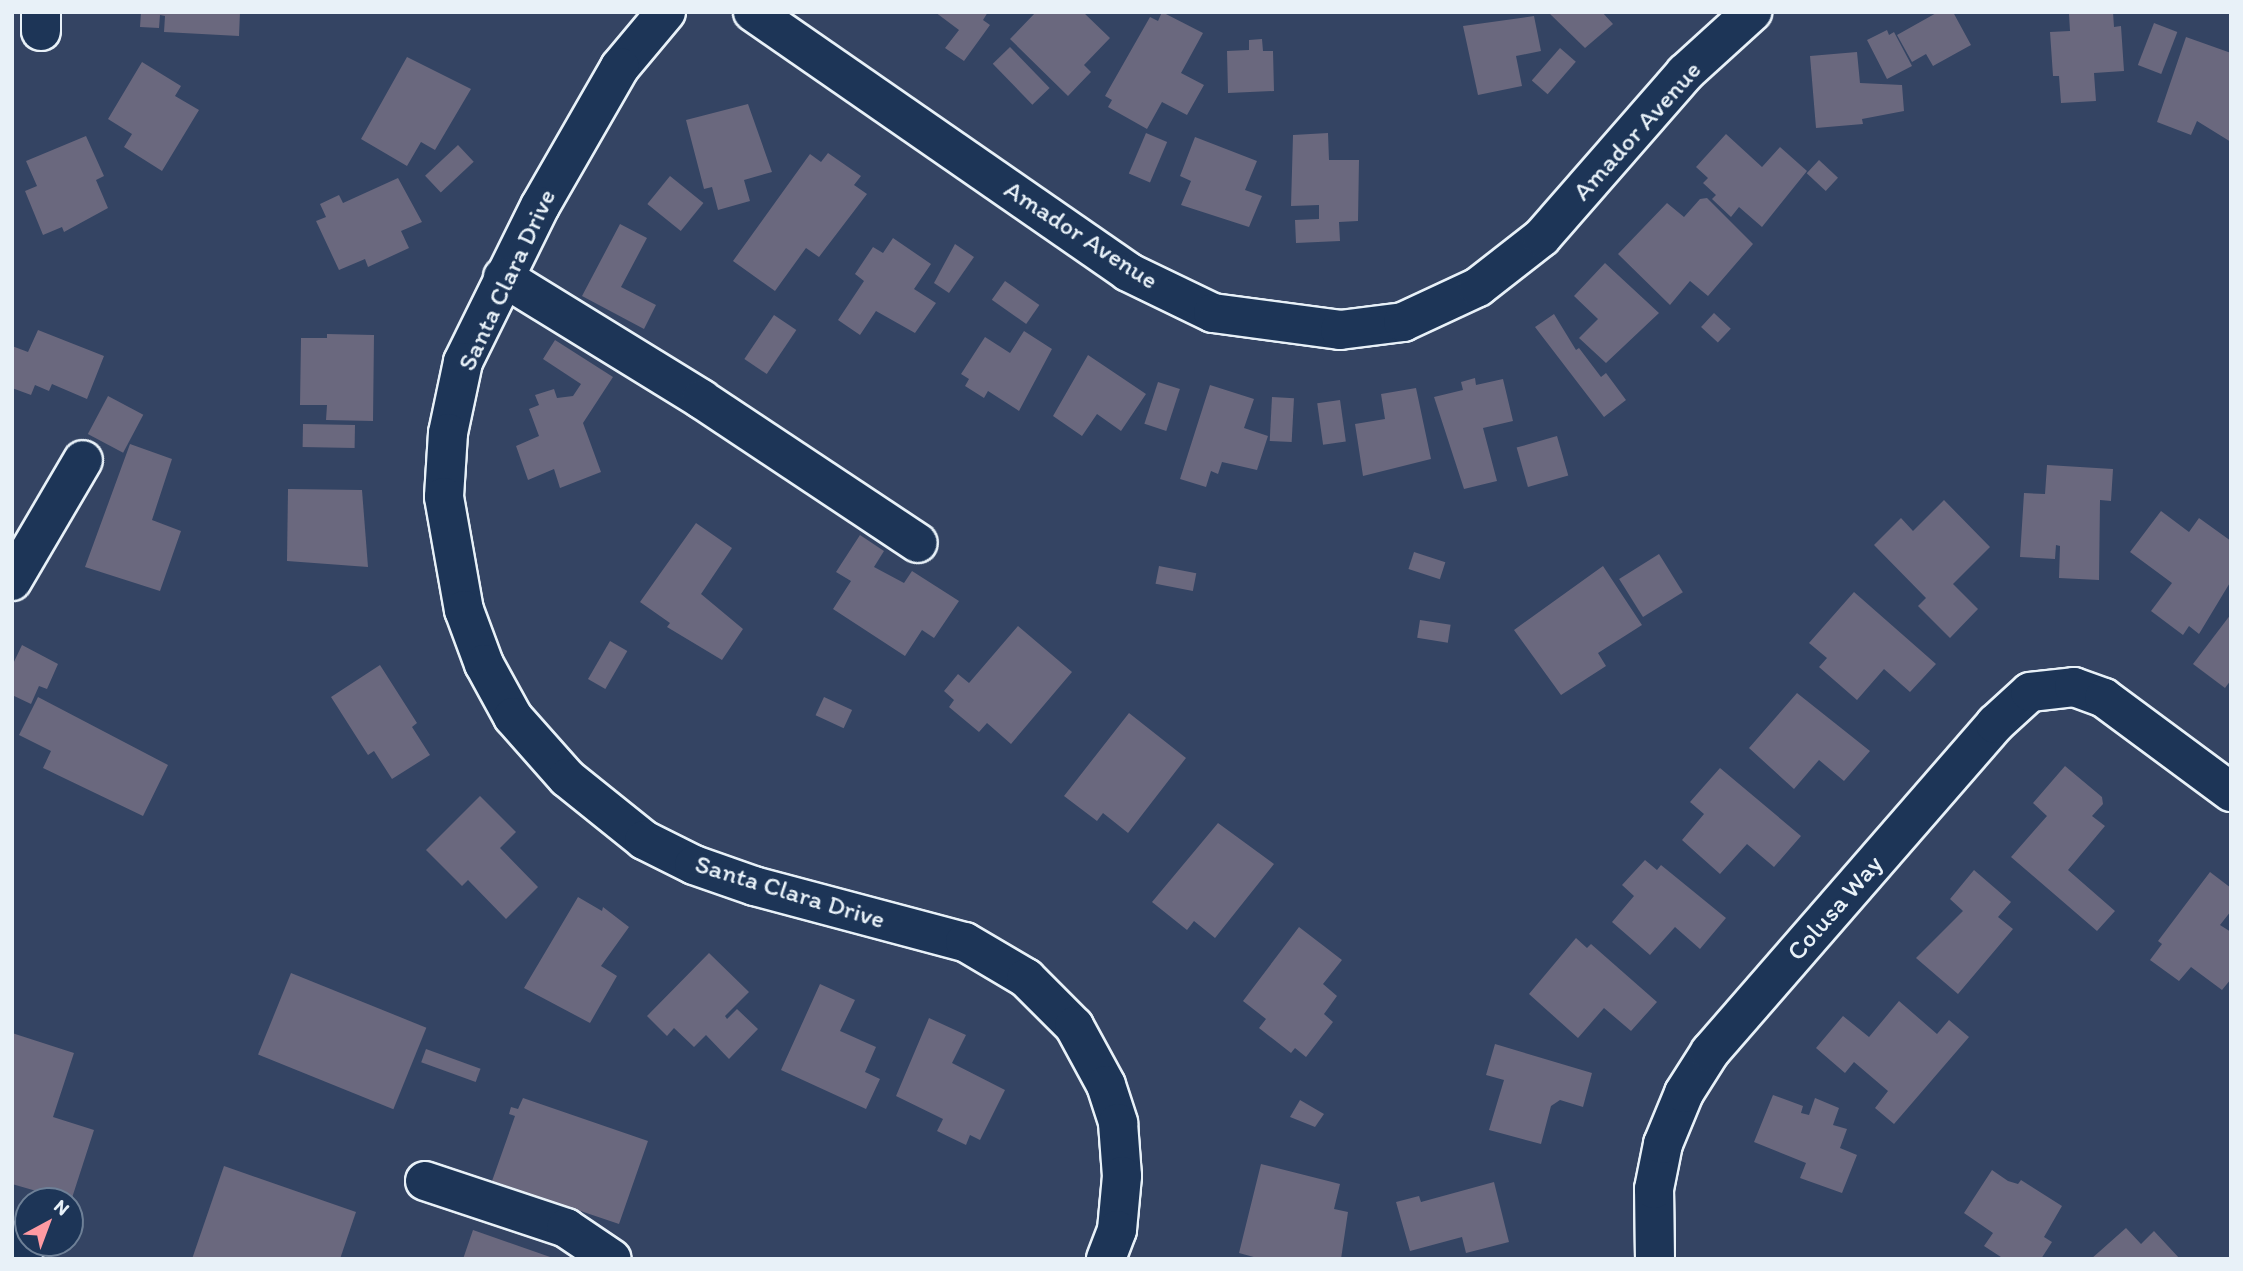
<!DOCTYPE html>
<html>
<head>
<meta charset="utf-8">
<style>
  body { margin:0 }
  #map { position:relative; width:2243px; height:1271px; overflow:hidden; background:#344463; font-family:Itim,sans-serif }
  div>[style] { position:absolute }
  .building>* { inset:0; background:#6a687e; transform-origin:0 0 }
  .roads { filter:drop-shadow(2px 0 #e8f1f8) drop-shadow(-2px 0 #e8f1f8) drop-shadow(0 2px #e8f1f8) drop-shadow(0 -2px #e8f1f8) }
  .minor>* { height:38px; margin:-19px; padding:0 19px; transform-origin:19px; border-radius:19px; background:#1d3557 }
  span { translate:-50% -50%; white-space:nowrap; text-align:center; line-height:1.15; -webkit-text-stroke:6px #1d3557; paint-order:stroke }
  .street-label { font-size:26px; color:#e8f1f8 }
  .frame { position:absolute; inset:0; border:14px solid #e8f1f8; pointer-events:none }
  .north { position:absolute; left:14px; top:1187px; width:70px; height:70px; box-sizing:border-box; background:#1d3557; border:2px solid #6e8097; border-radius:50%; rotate:41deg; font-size:19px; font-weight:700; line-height:28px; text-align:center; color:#e8f1f8 }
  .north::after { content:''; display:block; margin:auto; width:24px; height:32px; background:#ff9aa2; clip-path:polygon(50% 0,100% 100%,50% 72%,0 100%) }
</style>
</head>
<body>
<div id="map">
  <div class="building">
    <i style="clip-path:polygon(141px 12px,240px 12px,239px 36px,164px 32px,165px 16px,160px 15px,159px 28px,140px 27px)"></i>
    <i style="clip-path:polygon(935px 12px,988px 12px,983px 20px,990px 25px,964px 61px,945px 48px,959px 30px)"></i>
    <i style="clip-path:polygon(1036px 12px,1083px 12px,1110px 38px,1084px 65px,1091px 72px,1068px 96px,1010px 39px)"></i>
    <i style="clip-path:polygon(1162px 12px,1203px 33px,1181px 73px,1204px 85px,1187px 115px,1162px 102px,1147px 129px,1108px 107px,1112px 100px,1105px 96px,1150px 17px,1158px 21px)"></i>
    <i style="clip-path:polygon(1548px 12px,1602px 12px,1613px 24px,1585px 48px)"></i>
    <i style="clip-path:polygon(1938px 12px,1953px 12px,1971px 45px,1933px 66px,1926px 54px,1912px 62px,1897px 35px)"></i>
    <i style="clip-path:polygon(2113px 12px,2114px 27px,2121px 26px,2124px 71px,2094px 73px,2096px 101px,2061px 103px,2059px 76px,2053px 76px,2050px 32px,2070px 31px,2069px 14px)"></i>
    <i style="clip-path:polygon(1534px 16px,1541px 51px,1516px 56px,1522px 86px,1478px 95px,1463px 26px)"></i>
    <i style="left:2154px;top:23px;width:25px;height:45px;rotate:21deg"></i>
    <i style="clip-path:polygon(1887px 30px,1889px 35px,1894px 32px,1912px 66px,1887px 79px,1867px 40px)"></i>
    <i style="clip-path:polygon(2186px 37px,2231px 53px,2231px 142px,2197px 121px,2191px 135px,2157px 122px)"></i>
    <i style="clip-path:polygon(1262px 39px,1263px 51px,1273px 51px,1274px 91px,1228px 93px,1227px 51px,1249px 50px,1249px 40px)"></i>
    <i style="left:1010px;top:47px;width:57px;height:24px;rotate:46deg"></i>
    <i style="left:1560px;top:48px;width:21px;height:43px;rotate:41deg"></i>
    <i style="clip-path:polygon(1857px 52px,1860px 83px,1902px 85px,1904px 111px,1862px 119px,1863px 124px,1816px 128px,1810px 56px)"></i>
    <i style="clip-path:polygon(407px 57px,471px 89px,435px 150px,421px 142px,407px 166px,361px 139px)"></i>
    <i style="clip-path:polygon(142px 62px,181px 86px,175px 96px,199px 110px,162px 171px,124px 147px,132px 134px,108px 119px)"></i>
    <i style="clip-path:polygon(748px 104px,772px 172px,744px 180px,750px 201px,718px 210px,712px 187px,704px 189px,686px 120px)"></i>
    <i style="left:1146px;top:133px;width:23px;height:44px;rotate:23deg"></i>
    <i style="clip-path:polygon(1328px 133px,1329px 160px,1359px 160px,1358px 221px,1339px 222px,1340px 241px,1296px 243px,1295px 220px,1319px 219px,1319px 205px,1291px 206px,1293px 135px)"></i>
    <i style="clip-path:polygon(1726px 134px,1762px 167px,1780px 147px,1807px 171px,1762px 227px,1739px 207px,1731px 217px,1712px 199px,1716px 195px,1703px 183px,1708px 178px,1696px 167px)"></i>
    <i style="clip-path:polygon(86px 136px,104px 176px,96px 180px,108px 208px,64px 232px,62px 227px,43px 235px,25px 191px,37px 186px,26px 161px)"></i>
    <i style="clip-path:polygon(1195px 137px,1257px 161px,1245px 190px,1262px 196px,1249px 227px,1181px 205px,1191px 181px,1180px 176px)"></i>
    <i style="left:458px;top:145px;width:23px;height:45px;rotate:47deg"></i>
    <i style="clip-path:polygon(828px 153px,861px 176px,854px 185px,867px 194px,819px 257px,806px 248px,775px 291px,733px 261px,810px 154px,821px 162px)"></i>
    <i style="left:1819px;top:160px;width:26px;height:18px;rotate:43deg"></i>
    <i style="left:670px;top:176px;width:43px;height:36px;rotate:39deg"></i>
    <i style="clip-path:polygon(398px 178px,422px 222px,401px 231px,409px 248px,368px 267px,365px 259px,339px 270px,316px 221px,326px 217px,320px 204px,339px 195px,343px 203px)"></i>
    <i style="clip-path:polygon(1707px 198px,1753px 244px,1708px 296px,1690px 281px,1670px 305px,1618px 254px,1667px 203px,1684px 217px,1700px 199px)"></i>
    <i style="clip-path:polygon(620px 224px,647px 238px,621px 287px,656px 305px,644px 329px,582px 296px)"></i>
    <i style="clip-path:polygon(893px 238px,931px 264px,914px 289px,936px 303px,915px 333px,876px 311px,860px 335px,838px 320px,864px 281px,855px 274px,873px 247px,883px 253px)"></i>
    <i style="clip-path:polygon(955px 244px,974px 257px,949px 293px,934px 283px)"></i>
    <i style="clip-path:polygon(1605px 263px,1659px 313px,1606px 363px,1579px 338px,1598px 319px,1574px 296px)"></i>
    <i style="left:1005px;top:281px;width:42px;height:23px;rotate:35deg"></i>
    <i style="left:1714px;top:313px;width:23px;height:19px;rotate:43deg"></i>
    <i style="clip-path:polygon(1554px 314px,1576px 350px,1579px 348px,1601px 377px,1606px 373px,1626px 400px,1604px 417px,1535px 327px)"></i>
    <i style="left:774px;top:315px;width:27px;height:53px;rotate:34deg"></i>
    <i style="clip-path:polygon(38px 330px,104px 356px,87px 399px,52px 384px,49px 391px,35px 385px,31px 395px,12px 388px,12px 346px,28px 352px)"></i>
    <i style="clip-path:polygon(1024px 331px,1052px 349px,1019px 411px,988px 391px,984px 398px,965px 386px,969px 379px,961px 374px,985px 337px,1010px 353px)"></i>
    <i style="clip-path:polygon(327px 334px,374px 335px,373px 421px,326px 420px,327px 405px,300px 405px,301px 338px,327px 338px)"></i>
    <i style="clip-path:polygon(555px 340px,613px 377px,583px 423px,601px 472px,560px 488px,554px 469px,528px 480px,516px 446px,539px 436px,529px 409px,539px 405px,535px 395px,554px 389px,557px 398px,573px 396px,581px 384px,543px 359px)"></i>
    <i style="clip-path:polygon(1088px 355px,1146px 394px,1121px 431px,1097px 414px,1082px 436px,1053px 416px)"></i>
    <i style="clip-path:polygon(1475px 378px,1476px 385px,1503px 379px,1513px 421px,1483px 428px,1497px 481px,1464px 489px,1434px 397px,1463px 390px,1461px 382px)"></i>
    <i style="left:1158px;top:382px;width:23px;height:44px;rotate:18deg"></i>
    <i style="clip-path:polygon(1210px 385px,1254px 399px,1244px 428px,1268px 436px,1257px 470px,1222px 462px,1218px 474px,1211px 471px,1206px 487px,1180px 479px)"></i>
    <i style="clip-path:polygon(1416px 388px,1431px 459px,1363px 476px,1355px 424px,1385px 419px,1381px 394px)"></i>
    <i style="left:108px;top:396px;width:40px;height:43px;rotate:28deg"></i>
    <i style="left:1272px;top:397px;width:22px;height:44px;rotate:3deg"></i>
    <i style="left:1340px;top:400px;width:42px;height:23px;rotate:82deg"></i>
    <i style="left:303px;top:424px;width:52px;height:23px;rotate:1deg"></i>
    <i style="left:1557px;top:436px;width:41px;height:42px;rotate:74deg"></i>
    <i style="clip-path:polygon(130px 444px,172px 459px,152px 520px,181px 531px,160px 591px,85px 567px)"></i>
    <i style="clip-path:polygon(2047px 465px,2113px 469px,2111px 501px,2100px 500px,2099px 580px,2059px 578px,2060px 546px,2056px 545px,2055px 559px,2020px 557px,2024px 493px,2045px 494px)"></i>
    <i style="clip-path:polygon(288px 489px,362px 490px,368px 567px,287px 561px)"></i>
    <i style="clip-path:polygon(1944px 500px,1990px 547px,1953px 584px,1978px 609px,1950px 638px,1918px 606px,1926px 598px,1874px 545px,1901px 518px,1913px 531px)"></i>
    <i style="clip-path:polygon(2161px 511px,2189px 532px,2199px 518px,2231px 541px,2231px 581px,2199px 634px,2189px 626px,2183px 635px,2151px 611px,2172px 583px,2130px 552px)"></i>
    <i style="clip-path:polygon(696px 523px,732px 548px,701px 594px,743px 629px,722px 660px,667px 627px,670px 623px,640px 602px)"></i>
    <i style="clip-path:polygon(860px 535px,884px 551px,874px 567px,904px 583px,912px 571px,959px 601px,934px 638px,922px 630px,905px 656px,833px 609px,851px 581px,836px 572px)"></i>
    <i style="left:1414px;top:552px;width:33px;height:18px;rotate:18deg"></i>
    <i style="left:1659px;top:554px;width:45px;height:47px;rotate:58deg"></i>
    <i style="left:1159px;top:566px;width:38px;height:18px;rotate:11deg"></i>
    <i style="clip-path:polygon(1603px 566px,1642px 625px,1598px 653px,1606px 666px,1561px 695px,1514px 630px)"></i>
    <i style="clip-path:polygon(1854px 592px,1936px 664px,1910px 692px,1884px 669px,1857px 700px,1819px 667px,1827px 658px,1809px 643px)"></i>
    <i style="clip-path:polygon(2231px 614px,2231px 680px,2225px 688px,2193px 664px)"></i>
    <i style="left:1420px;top:620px;width:31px;height:18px;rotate:9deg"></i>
    <i style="clip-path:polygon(1018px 626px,1072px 672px,1011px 744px,987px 723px,979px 732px,949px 707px,954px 700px,944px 691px,958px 674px,969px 683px)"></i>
    <i style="left:610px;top:641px;width:20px;height:44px;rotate:30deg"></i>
    <i style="clip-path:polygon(22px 645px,58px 664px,47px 689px,39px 686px,31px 704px,12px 695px,12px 666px)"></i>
    <i style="clip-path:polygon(380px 665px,417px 723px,412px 727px,430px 755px,392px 779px,374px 751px,368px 755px,331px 697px)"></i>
    <i style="clip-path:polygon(1797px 693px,1870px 751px,1844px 781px,1819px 760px,1794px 789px,1749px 748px)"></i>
    <i style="clip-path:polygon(38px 697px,168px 765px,143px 816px,43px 768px,51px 751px,19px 735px)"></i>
    <i style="left:824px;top:697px;width:31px;height:20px;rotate:25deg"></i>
    <i style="clip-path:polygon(1129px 713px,1186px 758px,1128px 833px,1103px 813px,1097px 821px,1064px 796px)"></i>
    <i style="clip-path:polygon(2065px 766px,2102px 797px,2103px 804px,2092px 816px,2105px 826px,2068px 870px,2115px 911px,2097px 931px,2011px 857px,2047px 816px,2033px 803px)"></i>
    <i style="clip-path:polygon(1720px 768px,1801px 836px,1774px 867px,1747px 844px,1720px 874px,1682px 840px,1704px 814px,1690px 802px)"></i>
    <i style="clip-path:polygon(480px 796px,516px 832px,500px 848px,538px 887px,506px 919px,468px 880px,462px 886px,426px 850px)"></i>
    <i style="clip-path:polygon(1218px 823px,1274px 864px,1215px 938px,1194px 921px,1187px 930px,1152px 902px)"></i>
    <i style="clip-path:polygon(1645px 860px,1657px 870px,1661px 865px,1726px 918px,1700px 949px,1675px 927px,1650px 955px,1612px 922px,1634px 896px,1622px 885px)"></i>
    <i style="clip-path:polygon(1974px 870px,2011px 902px,1998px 917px,2013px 929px,1958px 994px,1916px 958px,1963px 911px,1950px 899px)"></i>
    <i style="clip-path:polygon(2210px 872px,2231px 888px,2231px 911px,2220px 925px,2231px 932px,2231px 979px,2222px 990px,2191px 967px,2179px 981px,2150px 960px,2162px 944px,2158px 941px)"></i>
    <i style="clip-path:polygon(578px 897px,602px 911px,603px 907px,629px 927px,601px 966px,617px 976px,590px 1023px,524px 988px)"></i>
    <i style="clip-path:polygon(1299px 927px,1342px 960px,1323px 984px,1337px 996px,1324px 1014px,1333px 1022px,1306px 1057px,1295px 1048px,1291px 1053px,1259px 1028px,1266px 1019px,1243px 1001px)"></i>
    <i style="clip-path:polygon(1576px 938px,1587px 948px,1591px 944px,1657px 1002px,1631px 1031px,1604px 1008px,1578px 1038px,1529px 994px)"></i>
    <i style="clip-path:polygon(709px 953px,749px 992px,725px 1016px,727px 1019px,737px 1009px,758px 1029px,729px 1059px,706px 1035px,694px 1047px,674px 1028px,667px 1036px,647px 1016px)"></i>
    <i style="left:291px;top:973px;width:146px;height:88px;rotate:22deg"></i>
    <i style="clip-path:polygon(820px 984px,855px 1000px,840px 1031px,876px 1047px,865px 1072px,880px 1079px,866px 1109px,781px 1070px)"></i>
    <i style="clip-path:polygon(1899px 1001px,1937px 1034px,1949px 1020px,1969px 1037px,1894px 1124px,1875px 1108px,1888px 1091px,1854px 1062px,1845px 1073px,1816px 1048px,1843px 1016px,1869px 1037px)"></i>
    <i style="clip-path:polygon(929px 1018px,966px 1035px,952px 1063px,1005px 1090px,980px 1140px,970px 1135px,966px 1145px,937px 1131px,943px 1119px,896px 1096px)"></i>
    <i style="clip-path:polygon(12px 1033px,74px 1053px,53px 1117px,94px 1130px,71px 1201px,12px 1184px)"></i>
    <i style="clip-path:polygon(1495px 1044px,1592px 1073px,1583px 1107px,1560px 1100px,1551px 1106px,1541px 1144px,1489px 1130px,1504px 1080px,1486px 1075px)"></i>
    <i style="left:426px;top:1049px;width:58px;height:14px;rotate:20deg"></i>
    <i style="clip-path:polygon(1773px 1095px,1803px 1106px,1801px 1113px,1809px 1115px,1815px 1098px,1839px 1108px,1833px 1125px,1847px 1129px,1840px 1148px,1857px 1155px,1842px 1193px,1800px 1178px,1806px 1163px,1754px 1142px)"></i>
    <i style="clip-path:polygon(523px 1098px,648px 1141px,619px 1224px,492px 1181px,515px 1116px,509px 1114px,511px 1107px,518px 1109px)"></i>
    <i style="clip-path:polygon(1300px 1100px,1324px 1114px,1315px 1127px,1290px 1117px)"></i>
    <i style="clip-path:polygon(1261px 1164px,1340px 1184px,1334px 1209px,1348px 1212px,1341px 1259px,1261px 1259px,1239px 1253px)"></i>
    <i style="clip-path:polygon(224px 1166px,356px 1212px,340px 1259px,192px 1259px)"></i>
    <i style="clip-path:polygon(1992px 1170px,2008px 1181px,2018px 1184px,2021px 1180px,2062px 1206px,2044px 1237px,2052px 1242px,2041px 1259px,2004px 1259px,1984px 1246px,1993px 1233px,1964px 1213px)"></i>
    <i style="clip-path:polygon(1494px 1182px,1509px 1242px,1466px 1253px,1462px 1237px,1410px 1251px,1396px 1202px,1419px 1196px,1421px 1202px)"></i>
    <i style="clip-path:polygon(2126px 1228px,2141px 1244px,2154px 1231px,2180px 1259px,2091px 1259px)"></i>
    <i style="clip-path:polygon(473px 1230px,553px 1258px,553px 1259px,463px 1259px)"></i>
  </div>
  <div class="roads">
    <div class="minor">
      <i style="left:666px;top:12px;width:72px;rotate:129.9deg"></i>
      <i style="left:620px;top:67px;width:160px;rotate:119.9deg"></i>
      <i style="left:540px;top:206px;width:174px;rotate:116.3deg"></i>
      <i style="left:463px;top:362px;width:73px;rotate:101.9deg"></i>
      <i style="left:448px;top:433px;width:64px;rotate:93.6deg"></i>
      <i style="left:444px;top:497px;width:115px;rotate:80deg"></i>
      <i style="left:464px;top:610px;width:58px;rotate:69.7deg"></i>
      <i style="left:484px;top:664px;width:60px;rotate:61.3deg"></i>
      <i style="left:513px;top:717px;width:81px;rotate:48.5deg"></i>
      <i style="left:567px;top:778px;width:99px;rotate:38.8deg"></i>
      <i style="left:644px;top:840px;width:56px;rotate:26.6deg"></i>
      <i style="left:694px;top:865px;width:64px;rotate:19.3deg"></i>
      <i style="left:754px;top:886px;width:218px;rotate:14.9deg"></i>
      <i style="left:965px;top:942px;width:71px;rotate:30.5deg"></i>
      <i style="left:1026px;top:978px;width:68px;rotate:45deg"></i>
      <i style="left:1074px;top:1026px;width:67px;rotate:61.5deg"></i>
      <i style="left:1106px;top:1085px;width:40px;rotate:72deg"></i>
      <i style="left:1118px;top:1123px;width:53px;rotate:85.7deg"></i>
      <i style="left:1122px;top:1176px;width:54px;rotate:95.3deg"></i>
      <i style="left:1117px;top:1230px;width:31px;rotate:111deg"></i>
      <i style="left:753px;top:12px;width:456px;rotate:34.7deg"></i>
      <i style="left:1128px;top:272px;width:94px;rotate:25.8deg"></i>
      <i style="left:1213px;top:313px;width:128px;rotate:7.6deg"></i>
      <i style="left:1340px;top:330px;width:64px;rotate:-7.2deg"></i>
      <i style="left:1403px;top:322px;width:83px;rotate:-25deg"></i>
      <i style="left:1478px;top:287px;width:81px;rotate:-38deg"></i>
      <i style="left:1542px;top:237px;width:218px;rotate:-48.9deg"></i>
      <i style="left:1685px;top:73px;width:91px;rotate:-42.3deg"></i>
      <i style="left:41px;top:31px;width:19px;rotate:-90deg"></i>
      <i style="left:503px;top:277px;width:233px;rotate:31.6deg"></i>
      <i style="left:701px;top:399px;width:260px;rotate:33.6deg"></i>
      <i style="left:12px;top:581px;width:140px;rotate:-59.6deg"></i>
      <i style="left:425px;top:1181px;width:149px;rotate:18.4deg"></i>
      <i style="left:566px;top:1228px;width:55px;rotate:34deg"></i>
      <i style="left:21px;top:1259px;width:22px;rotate:-72deg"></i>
      <i style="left:1655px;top:1259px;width:70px;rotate:-90.8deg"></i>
      <i style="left:1654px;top:1189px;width:46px;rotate:-78.7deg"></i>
      <i style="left:1663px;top:1144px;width:55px;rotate:-67.6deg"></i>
      <i style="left:1684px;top:1093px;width:49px;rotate:-57.6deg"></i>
      <i style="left:1710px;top:1052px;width:435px;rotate:-49deg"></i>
      <i style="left:1995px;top:724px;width:47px;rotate:-42.4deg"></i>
      <i style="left:2030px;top:692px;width:44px;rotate:-6.5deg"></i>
      <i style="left:2074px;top:687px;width:32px;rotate:20deg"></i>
      <i style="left:2104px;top:698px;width:158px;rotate:36.5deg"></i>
    </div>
  </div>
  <div class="street-label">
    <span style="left:1637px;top:131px;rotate:-48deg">Amador Avenue</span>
    <span style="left:1081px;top:235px;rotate:33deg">Amador Avenue</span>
    <span style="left:507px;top:280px;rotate:-65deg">Santa Clara Drive</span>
    <span style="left:790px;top:892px;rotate:17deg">Santa Clara Drive</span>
    <span style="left:1835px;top:908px;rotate:-49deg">Colusa Way</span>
  </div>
  <div class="frame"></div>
  <div class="north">N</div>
</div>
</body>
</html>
